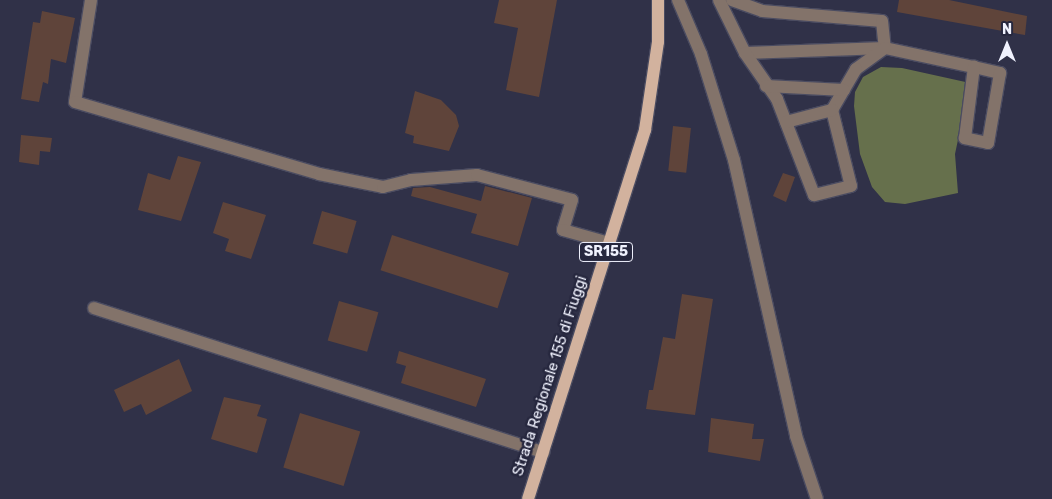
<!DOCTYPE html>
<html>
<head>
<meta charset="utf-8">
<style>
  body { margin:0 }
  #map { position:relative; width:1052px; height:499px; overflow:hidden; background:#303148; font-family:Rubik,sans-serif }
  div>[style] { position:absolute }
  .forest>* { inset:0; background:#66704c }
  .building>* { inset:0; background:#5f443a; transform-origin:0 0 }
  .roads { filter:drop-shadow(1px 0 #4b4c61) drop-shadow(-1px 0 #4b4c61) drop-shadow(0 1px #4b4c61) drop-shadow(0 -1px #4b4c61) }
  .minor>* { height:12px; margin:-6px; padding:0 6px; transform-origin:6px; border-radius:6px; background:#83736a }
  .major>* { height:12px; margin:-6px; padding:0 6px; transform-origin:6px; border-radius:6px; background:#d2b29e }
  span { translate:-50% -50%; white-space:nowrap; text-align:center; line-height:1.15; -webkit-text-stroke:5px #26273e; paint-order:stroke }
  .shield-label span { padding:1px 4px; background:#26273e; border:1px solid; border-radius:4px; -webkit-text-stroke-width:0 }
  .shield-label { font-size:14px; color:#f0f2fe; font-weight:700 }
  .street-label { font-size:15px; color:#f0f2fe }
  .north { position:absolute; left:982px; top:20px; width:50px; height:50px; -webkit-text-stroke:4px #26273e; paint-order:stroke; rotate:0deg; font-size:14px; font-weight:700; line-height:20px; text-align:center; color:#f0f2fe }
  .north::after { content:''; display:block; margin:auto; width:18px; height:22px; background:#f0f2fe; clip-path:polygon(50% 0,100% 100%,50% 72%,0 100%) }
</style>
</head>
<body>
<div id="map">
  <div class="forest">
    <i style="clip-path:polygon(881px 67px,902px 68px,970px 83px,955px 154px,958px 193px,905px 204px,885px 202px,872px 187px,860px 154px,854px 106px,855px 92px,863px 77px)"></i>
  </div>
  <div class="building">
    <i style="clip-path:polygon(499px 0,557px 0,539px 97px,506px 90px,518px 28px,494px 23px)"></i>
    <i style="clip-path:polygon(899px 0,949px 0,1027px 16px,1025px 35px,897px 12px)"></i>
    <i style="clip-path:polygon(42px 11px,75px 18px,66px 63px,51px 59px,48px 84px,43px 82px,39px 102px,21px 99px,33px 22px,40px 23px)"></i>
    <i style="clip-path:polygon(415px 91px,441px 100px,456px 115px,459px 126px,449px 151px,413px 143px,414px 136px,405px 133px)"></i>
    <i style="left:673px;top:126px;width:18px;height:45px;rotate:6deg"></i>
    <i style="clip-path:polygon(21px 135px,52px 138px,50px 152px,40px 151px,39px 165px,19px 162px)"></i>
    <i style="clip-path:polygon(178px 156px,201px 162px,181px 221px,138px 210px,148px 173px,170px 180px)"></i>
    <i style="clip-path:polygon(783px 173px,795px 177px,786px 202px,773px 196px)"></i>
    <i style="clip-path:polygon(485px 186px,532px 198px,518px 246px,471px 233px,477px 214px,411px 196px,413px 188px,430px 187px,481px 201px)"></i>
    <i style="clip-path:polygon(223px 202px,266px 215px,251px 259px,225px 251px,229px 239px,213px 233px)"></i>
    <i style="left:322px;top:211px;width:36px;height:34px;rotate:16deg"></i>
    <i style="left:392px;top:235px;width:123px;height:37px;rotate:18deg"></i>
    <i style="clip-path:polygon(682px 294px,713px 299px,695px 415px,646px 409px,649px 390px,653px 390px,663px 337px,675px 339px)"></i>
    <i style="left:339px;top:301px;width:41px;height:41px;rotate:16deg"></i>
    <i style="clip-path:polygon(399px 351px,486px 379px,476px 407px,401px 383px,406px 366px,396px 363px)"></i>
    <i style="clip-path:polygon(179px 359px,192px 391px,146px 415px,141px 404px,124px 412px,114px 390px)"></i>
    <i style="clip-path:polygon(224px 397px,261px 405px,257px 416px,267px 419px,257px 453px,211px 439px)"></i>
    <i style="left:300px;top:413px;width:63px;height:57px;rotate:17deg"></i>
    <i style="clip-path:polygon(711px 418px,754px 424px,752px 439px,764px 439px,760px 461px,708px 452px)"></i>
  </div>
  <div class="roads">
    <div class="minor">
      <i style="left:91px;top:0;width:103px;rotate:98.9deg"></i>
      <i style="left:75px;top:102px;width:254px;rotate:16.4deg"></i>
      <i style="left:319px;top:174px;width:65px;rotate:11.5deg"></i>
      <i style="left:383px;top:187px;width:29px;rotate:-14deg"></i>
      <i style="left:411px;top:180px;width:66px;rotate:-4.3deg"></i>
      <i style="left:477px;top:175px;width:98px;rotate:14.7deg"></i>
      <i style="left:572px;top:200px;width:31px;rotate:107deg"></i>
      <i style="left:563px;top:230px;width:48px;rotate:15.8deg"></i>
      <i style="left:678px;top:0;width:59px;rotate:66.9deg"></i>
      <i style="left:701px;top:54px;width:111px;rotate:72.7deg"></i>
      <i style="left:734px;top:160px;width:283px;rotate:77.3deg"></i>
      <i style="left:796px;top:436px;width:66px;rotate:71.6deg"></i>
      <i style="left:719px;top:0;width:59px;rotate:63.9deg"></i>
      <i style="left:745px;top:53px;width:140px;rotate:-2deg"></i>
      <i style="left:885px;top:48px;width:91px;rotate:12.1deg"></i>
      <i style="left:974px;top:67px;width:27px;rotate:13deg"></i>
      <i style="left:1000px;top:73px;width:71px;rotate:99.7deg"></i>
      <i style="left:988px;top:143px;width:24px;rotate:-168deg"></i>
      <i style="left:965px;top:138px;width:72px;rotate:-82.8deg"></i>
      <i style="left:732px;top:0;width:32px;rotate:20deg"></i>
      <i style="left:762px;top:11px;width:120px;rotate:4.8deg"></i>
      <i style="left:882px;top:21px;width:27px;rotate:84deg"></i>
      <i style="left:885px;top:48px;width:36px;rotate:144deg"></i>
      <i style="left:856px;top:69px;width:48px;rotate:120.3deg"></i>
      <i style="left:832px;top:110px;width:78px;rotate:76deg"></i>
      <i style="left:851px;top:186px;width:38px;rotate:166deg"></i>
      <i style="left:814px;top:195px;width:103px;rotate:-111.1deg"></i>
      <i style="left:777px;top:99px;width:56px;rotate:-124.8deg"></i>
      <i style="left:766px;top:86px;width:78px;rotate:2.9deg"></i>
      <i style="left:786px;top:122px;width:48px;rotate:-14.6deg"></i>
      <i style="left:94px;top:308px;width:472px;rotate:17.8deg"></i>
    </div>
    <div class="major">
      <i style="left:528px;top:499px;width:387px;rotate:-72.4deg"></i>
      <i style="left:645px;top:130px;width:89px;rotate:-81.6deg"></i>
      <i style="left:658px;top:42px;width:42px;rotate:-90deg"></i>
    </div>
  </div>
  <div class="shield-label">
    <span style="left:606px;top:252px">SR155</span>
  </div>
  <div class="street-label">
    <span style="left:550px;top:376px;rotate:-72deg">Strada Regionale 155 di Fiuggi</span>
  </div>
  <div class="north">N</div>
</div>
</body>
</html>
